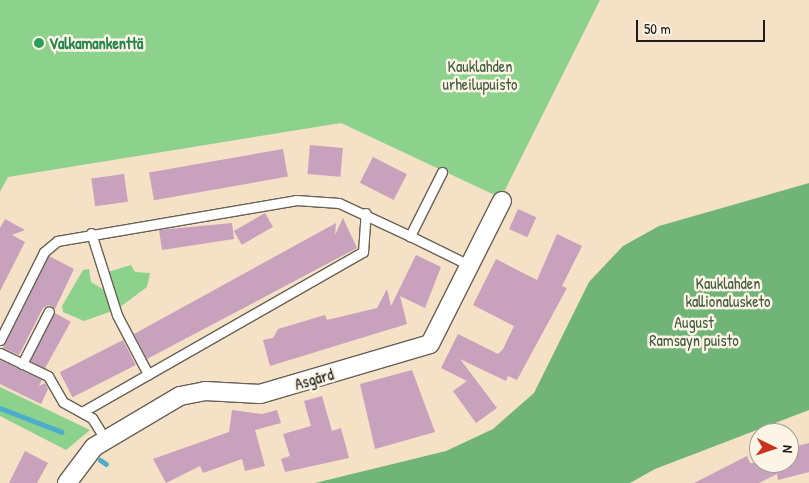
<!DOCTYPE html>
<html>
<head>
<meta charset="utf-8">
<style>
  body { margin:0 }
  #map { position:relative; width:809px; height:483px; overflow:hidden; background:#f5e1c5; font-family:"Patrick Hand",sans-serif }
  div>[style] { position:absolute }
  .green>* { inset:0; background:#8cd28c }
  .forest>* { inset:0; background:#71b478 }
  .stream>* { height:5px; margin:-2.5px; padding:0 2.5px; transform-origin:2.5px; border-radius:2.5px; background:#4dadcc }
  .building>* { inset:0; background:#c8a1bd; transform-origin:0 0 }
  .roads { filter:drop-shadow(1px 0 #686157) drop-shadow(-1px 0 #686157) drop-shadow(0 1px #686157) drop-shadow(0 -1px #686157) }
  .lane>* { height:9px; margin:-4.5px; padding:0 4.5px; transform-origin:4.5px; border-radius:4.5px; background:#fff }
  .street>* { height:18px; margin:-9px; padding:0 9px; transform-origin:9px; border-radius:9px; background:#fff }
  .dots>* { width:14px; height:14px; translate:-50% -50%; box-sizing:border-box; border:2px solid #fcf5e5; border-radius:50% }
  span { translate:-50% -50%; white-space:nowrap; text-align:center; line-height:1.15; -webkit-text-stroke:5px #fcf5e5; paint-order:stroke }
  .leisure-label { font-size:16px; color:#27864d; font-weight:700 }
  .left { translate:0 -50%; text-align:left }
  .park-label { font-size:16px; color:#435c43 }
  .street-label { font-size:16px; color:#1c1c1c }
  .north { position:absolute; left:749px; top:423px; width:50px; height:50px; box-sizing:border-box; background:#fcf5e5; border:1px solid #a29e95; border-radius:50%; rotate:94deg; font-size:14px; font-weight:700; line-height:20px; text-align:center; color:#1c1c1c }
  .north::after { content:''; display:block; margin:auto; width:18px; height:22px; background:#c8321e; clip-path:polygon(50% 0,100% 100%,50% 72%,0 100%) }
  .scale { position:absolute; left:636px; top:20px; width:129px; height:22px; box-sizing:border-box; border:2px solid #1c1c1c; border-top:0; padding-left:6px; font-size:15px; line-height:18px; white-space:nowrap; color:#1c1c1c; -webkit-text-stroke:4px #fcf5e5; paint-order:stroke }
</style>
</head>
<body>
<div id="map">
  <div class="green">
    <i style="clip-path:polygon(0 0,600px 0,501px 198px,341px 123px,8px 177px,0 192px)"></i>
    <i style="clip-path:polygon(131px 265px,135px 272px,150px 273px,147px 287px,120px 307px,108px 272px)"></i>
    <i style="clip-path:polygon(89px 269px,91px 282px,106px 291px,112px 311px,84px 321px,63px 312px,62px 306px,83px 270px)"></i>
    <i style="clip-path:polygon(0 387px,90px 430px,66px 450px,0 416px)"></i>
  </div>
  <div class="forest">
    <i style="clip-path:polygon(809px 183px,809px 410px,655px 469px,630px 483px,315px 483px,446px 451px,493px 429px,534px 393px,589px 282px,623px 246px,659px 226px)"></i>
  </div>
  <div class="stream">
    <i style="left:0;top:408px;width:66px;rotate:21.2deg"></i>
    <i style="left:100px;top:460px;width:7px;rotate:34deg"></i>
  </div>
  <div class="building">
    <i style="left:310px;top:145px;width:33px;height:29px;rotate:5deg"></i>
    <i style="left:283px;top:149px;width:28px;height:136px;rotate:80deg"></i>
    <i style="left:373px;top:157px;width:38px;height:29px;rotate:27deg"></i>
    <i style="left:124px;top:174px;width:28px;height:33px;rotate:82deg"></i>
    <i style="left:518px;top:209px;width:20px;height:22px;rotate:24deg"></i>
    <i style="left:265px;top:213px;width:16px;height:36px;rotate:60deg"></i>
    <i style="clip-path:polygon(343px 218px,357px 248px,147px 359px,134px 334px,336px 223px,335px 235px)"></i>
    <i style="clip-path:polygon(5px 219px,25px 230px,12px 235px,25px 242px,0 291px,0 228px)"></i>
    <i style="clip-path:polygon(232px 223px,234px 239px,162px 250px,159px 230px)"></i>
    <i style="clip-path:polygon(557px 234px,582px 246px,562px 286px,567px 288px,517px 380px,508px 376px,506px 381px,460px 359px,497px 408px,476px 423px,453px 391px,467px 381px,441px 368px,458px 334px,498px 354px,503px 349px,514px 326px,473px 305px,496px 259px,537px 280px)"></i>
    <i style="clip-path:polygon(416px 255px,441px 267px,425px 308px,400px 296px,407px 324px,270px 366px,263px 340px,273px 338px,278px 329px,325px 315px,327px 320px,377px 308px,387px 289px,391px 306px)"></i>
    <i style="clip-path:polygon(49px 256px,74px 269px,55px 309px,49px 305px,43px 308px,19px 355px,3px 348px)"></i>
    <i style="left:55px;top:313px;width:18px;height:54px;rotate:29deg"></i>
    <i style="left:123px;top:340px;width:28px;height:71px;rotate:63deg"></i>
    <i style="clip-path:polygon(0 360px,42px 380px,39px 386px,45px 383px,48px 389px,41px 404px,0 384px)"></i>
    <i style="clip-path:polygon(412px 370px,435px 432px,375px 449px,360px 384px)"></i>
    <i style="clip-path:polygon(322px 396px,332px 431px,341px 428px,349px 458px,285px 472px,281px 459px,290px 456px,283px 434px,311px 426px,304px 401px)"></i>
    <i style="clip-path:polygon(232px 410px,262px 414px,277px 410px,281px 423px,255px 430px,265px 466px,245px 471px,242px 459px,203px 473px,200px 466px,166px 483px,153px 459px,229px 432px)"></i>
    <i style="clip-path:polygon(809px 443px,809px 472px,778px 480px,777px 474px,759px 483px,694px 483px,747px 456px,750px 463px,789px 463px,789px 448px)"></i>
    <i style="clip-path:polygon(25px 451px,48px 463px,37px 483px,9px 483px)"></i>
  </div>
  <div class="roads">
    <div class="lane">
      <i style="left:442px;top:172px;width:72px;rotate:116.6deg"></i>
      <i style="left:410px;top:236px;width:68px;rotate:26.2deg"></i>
      <i style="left:91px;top:233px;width:86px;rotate:72.4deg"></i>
      <i style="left:117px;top:315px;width:67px;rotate:62.3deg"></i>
      <i style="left:0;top:340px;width:98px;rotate:-63.4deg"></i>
      <i style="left:44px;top:252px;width:17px;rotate:-40deg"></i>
      <i style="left:57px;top:241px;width:242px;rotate:-9.7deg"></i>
      <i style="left:296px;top:200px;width:43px;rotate:4deg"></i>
      <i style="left:339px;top:203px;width:78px;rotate:24.9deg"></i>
      <i style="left:0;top:353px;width:53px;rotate:25.6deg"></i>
      <i style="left:48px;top:376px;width:30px;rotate:60deg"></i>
      <i style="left:63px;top:402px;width:33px;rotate:29deg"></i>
      <i style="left:92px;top:418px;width:26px;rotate:58deg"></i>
      <i style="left:22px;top:364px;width:59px;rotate:-63deg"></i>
      <i style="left:82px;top:412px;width:323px;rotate:-29.7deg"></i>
      <i style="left:363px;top:252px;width:39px;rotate:-86deg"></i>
    </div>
    <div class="street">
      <i style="left:67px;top:483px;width:45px;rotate:-53.1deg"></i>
      <i style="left:94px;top:447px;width:100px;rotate:-30.7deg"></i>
      <i style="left:180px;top:396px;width:25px;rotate:-11deg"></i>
      <i style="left:205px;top:391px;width:55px;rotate:3.1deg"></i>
      <i style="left:260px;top:394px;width:177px;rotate:-16.4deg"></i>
      <i style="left:430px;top:344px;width:160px;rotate:-63.3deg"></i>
    </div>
  </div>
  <div class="dots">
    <i style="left:39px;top:43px;background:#2e9e5b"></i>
  </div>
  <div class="leisure-label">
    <span class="left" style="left:49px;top:43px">Valkamankenttä</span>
  </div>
  <div class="park-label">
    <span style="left:480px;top:75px">Kauklahden<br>urheilupuisto</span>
    <span style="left:728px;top:292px">Kauklahden<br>kallionalusketo</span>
    <span style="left:694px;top:331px">August<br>Ramsayn puisto</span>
  </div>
  <div class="street-label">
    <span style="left:314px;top:379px;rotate:-16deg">Asgård</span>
  </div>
  <div class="north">N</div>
  <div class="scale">50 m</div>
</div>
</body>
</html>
